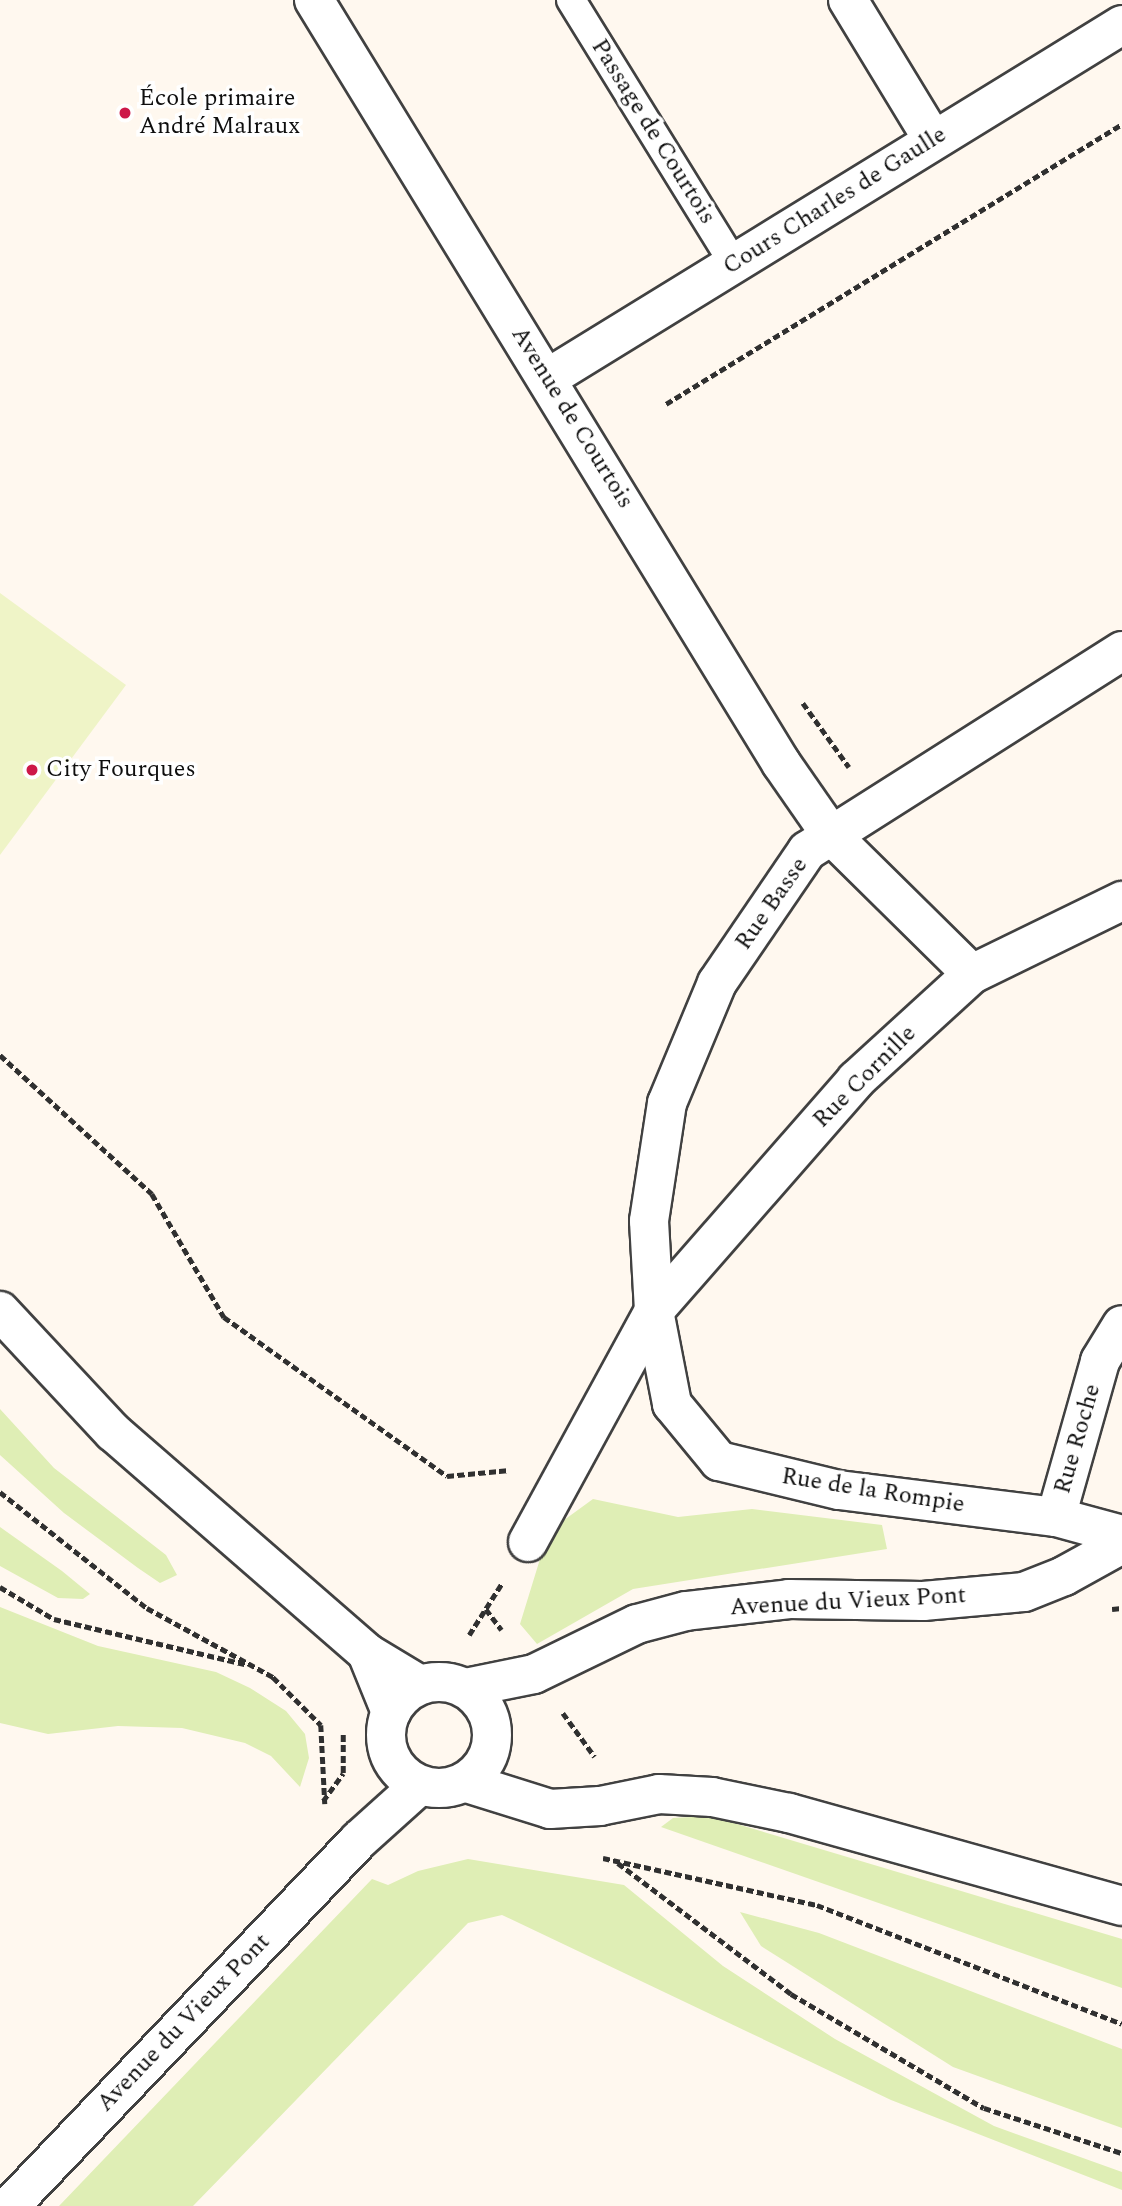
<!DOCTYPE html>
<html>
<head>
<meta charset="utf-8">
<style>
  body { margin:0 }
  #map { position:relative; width:1122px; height:2206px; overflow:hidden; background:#fff8ef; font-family:Spectral,serif }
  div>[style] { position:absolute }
  .green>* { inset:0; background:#dfeeb5 }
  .pitch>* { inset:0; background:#eff4c7 }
  .path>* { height:4.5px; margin-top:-2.25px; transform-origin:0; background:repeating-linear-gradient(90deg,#303030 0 7px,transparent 0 10.5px) }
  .roads { filter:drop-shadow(2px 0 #414141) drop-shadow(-2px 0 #414141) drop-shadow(0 2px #414141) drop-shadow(0 -2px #414141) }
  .service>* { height:28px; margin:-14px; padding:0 14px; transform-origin:14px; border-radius:14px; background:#fff }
  .minor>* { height:38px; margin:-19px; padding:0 19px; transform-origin:19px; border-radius:19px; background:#fff }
  .tertiary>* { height:38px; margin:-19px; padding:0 19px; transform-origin:19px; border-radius:19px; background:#fff }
  .tertiary>.ring { margin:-19px; padding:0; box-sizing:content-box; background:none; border:38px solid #fff; border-radius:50% }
  .dots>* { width:19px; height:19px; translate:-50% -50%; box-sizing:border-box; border:4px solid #fff; border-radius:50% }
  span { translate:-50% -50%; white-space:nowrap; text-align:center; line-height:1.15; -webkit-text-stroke:7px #fff; paint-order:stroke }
  .poi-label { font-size:24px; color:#0e0e0e }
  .left { translate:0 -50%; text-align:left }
  .street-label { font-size:24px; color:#0e0e0e }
</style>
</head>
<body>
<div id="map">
  <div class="green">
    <i style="clip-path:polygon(0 1409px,54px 1468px,166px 1555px,177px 1575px,160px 1583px,138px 1568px,64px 1513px,0 1455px)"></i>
    <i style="clip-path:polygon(593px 1499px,678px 1517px,752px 1509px,882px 1525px,887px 1549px,633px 1589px,537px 1644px,520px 1624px,540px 1559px,560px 1523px)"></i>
    <i style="clip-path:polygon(0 1527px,62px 1571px,90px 1594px,83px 1599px,58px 1598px,0 1566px)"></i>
    <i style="clip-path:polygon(0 1607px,98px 1646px,216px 1672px,250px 1688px,286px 1711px,305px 1734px,309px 1758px,300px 1787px,271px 1756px,245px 1743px,182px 1728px,118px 1726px,48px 1734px,0 1723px)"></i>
    <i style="clip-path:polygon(710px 1816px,1122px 1939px,1122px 1988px,661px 1827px,673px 1818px)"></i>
    <i style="clip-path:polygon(468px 1859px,624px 1885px,723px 1966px,835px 2039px,994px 2126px,1122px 2172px,1122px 2190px,891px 2100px,502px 1915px,468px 1923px,193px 2206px,59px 2206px,372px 1879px,388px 1885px,418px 1871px)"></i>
    <i style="clip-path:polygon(740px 1912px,819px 1933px,1122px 2049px,1122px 2128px,953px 2067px,761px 1946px)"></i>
  </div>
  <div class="pitch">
    <i style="clip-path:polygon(0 593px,126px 685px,0 855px)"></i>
  </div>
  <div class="path">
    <i style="left:666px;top:404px;width:535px;rotate:-31.55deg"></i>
    <i style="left:803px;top:703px;width:79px;rotate:54.3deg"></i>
    <i style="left:0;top:1055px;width:206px;rotate:42.4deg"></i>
    <i style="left:152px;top:1194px;width:143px;rotate:59.7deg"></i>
    <i style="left:224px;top:1317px;width:274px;rotate:35.5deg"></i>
    <i style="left:447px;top:1476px;width:63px;rotate:-5.4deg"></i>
    <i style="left:0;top:1492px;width:187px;rotate:38.3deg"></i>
    <i style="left:147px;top:1608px;width:144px;rotate:28.7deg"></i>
    <i style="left:273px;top:1677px;width:68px;rotate:45deg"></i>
    <i style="left:321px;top:1725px;width:79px;rotate:87.1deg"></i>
    <i style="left:0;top:1587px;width:63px;rotate:30.7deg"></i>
    <i style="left:54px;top:1619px;width:199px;rotate:13.3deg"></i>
    <i style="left:486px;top:1609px;width:26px;rotate:53deg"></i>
    <i style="left:1112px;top:1609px;width:10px;rotate:-6deg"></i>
    <i style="left:469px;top:1635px;width:62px;rotate:-57.6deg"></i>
    <i style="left:563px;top:1713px;width:54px;rotate:54deg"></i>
    <i style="left:323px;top:1801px;width:34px;rotate:-54deg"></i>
    <i style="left:343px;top:1773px;width:41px;rotate:-90deg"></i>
    <i style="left:603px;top:1858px;width:219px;rotate:12.4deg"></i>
    <i style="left:817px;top:1905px;width:327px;rotate:21.3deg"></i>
    <i style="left:618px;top:1863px;width:217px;rotate:37.1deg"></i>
    <i style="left:791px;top:1994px;width:224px;rotate:30.6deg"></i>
    <i style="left:984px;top:2108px;width:145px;rotate:18.1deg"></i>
  </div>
  <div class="roads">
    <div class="service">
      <i style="left:571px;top:0;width:310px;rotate:58.3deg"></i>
    </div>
    <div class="minor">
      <i style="left:314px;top:0;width:895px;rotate:58.53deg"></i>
      <i style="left:781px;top:763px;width:88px;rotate:55.2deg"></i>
      <i style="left:831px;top:835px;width:198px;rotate:44.6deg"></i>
      <i style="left:848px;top:0;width:164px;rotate:58.7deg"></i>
      <i style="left:548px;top:378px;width:674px;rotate:-31.59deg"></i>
      <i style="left:1122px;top:651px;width:373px;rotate:147.6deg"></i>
      <i style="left:807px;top:851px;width:160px;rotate:124.3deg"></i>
      <i style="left:717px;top:983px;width:130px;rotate:112.6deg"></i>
      <i style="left:667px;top:1103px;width:119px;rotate:98.7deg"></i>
      <i style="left:649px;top:1221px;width:90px;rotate:86.8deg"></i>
      <i style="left:654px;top:1311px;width:95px;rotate:79deg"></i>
      <i style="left:672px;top:1404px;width:74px;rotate:50.5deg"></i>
      <i style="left:719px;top:1461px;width:123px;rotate:13.6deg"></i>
      <i style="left:839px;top:1490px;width:219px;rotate:7.1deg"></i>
      <i style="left:1056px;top:1517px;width:68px;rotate:15.3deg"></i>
      <i style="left:0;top:1311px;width:166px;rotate:47deg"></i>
      <i style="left:113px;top:1432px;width:337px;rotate:41deg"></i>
      <i style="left:367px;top:1653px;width:62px;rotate:31.1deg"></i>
      <i style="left:1056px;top:1517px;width:162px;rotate:-74.2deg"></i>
      <i style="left:1100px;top:1361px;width:42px;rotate:-58.6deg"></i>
      <i style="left:528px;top:1542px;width:263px;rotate:-61.4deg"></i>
      <i style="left:654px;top:1311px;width:307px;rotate:-48.8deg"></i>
      <i style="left:856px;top:1080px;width:157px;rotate:-42.4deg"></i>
      <i style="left:972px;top:974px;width:167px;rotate:-26deg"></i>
      <i style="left:367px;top:1653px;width:64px;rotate:67.9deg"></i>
      <i style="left:464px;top:1782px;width:90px;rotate:17.4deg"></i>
      <i style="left:550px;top:1809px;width:50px;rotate:-3.4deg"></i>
      <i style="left:600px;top:1806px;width:60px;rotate:-11.5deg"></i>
      <i style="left:659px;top:1794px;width:53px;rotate:3.2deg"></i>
      <i style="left:712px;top:1797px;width:79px;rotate:11.7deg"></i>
      <i style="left:789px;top:1813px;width:346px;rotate:15.6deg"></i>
    </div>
    <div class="tertiary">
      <i class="ring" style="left:386px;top:1682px;width:68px;height:68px"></i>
      <i style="left:465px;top:1688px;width:70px;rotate:-11.5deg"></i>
      <i style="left:534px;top:1674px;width:114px;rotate:-25.9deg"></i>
      <i style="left:637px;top:1624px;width:51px;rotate:-14.9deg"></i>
      <i style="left:686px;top:1611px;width:104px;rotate:-6.6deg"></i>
      <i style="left:789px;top:1599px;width:134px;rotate:0.9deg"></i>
      <i style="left:923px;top:1601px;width:101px;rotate:-5.1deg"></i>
      <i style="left:1024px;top:1592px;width:43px;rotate:-21.8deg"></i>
      <i style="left:1064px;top:1576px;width:66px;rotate:-28.9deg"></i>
      <i style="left:10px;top:2206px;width:506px;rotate:-46.36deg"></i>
      <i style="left:359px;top:1840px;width:82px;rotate:-42deg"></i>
    </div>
  </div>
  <div class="dots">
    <i style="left:125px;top:113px;background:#cd1848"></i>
    <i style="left:32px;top:770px;background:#cd1848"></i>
  </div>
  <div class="poi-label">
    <span class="left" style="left:139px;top:113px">École primaire<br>André Malraux</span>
    <span class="left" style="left:46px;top:770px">City Fourques</span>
  </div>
  <div class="street-label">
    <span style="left:653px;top:132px;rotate:58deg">Passage de Courtois</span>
    <span style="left:835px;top:201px;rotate:-32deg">Cours Charles de Gaulle</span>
    <span style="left:572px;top:418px;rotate:58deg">Avenue de Courtois</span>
    <span style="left:772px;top:904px;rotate:-55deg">Rue Basse</span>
    <span style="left:865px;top:1077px;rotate:-45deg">Rue Cornille</span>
    <span style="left:1078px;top:1439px;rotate:-74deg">Rue Roche</span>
    <span style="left:873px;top:1491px;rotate:9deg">Rue de la Rompie</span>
    <span style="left:848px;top:1602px;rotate:-3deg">Avenue du Vieux Pont</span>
    <span style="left:184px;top:2023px;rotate:-46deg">Avenue du Vieux Pont</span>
  </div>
</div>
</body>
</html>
